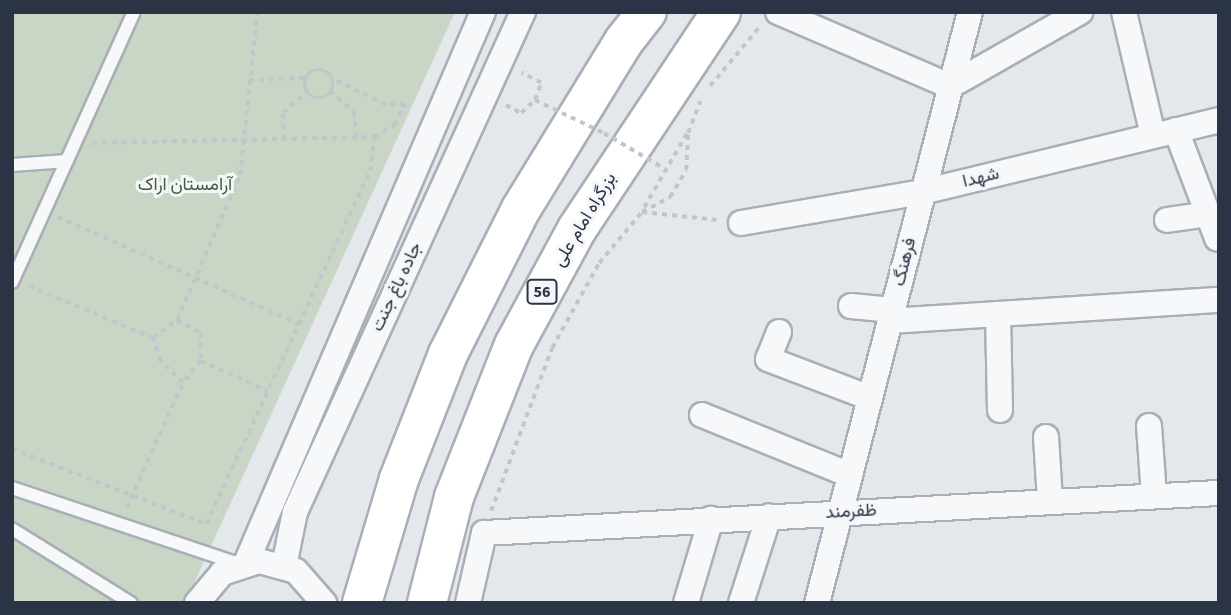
<!DOCTYPE html>
<html>
<head>
<meta charset="utf-8">
<style>
  body { margin:0 }
  #map { position:relative; width:1231px; height:615px; overflow:hidden; background:#e4e7ec; font-family:"Source Sans 3",Vazirmatn,sans-serif }
  div>[style] { position:absolute }
  .green>* { inset:0; background:#c9d6c5 }
  .path>* { height:3.5px; margin-top:-1.75px; transform-origin:0; background:repeating-linear-gradient(90deg,#c2c5cb 0 5px,transparent 0 10px) }
  .path>.ring { margin:-1.75px; padding:0; box-sizing:content-box; background:none; border:3.5px solid #c2c5cb; border-radius:50% }
  .roads { filter:drop-shadow(2px 0 #a9aeb7) drop-shadow(-2px 0 #a9aeb7) drop-shadow(0 2px #a9aeb7) drop-shadow(0 -2px #a9aeb7) }
  .lane>* { height:12px; margin:-6px; padding:0 6px; transform-origin:6px; border-radius:6px; background:#f7f8fa }
  .street>* { height:24px; margin:-12px; padding:0 12px; transform-origin:12px; border-radius:12px; background:#f7f8fa }
  .highway>* { height:38px; margin:-19px; padding:0 19px; transform-origin:19px; border-radius:19px; background:#fff }
  .path-bridge>* { height:3.5px; margin-top:-1.75px; transform-origin:0; background:repeating-linear-gradient(90deg,#c2c5cb 0 5px,transparent 0 10px) }
  span { translate:-50% -50%; white-space:nowrap; text-align:center; line-height:1.15; -webkit-text-stroke:6px #f4f6f9; paint-order:stroke }
  .shield-label span { padding:2px 5px; background:#f4f6f9; border:2px solid; border-radius:5px; -webkit-text-stroke-width:0 }
  .shield-label { font-size:16px; color:#2b3445; font-weight:700 }
  .street-label { font-size:18px; color:#2b3445 }
  .park-label { font-size:18px; color:#3f6138 }
  .frame { position:absolute; inset:0; border:14px solid #2b3445; pointer-events:none }
</style>
</head>
<body>
<div id="map">
  <div class="green">
    <i style="clip-path:polygon(12px 12px,455px 12px,185px 603px,12px 603px)"></i>
  </div>
  <div class="path">
    <i class="ring" style="left:305px;top:70px;width:24.5px;height:24.5px"></i>
    <i style="left:249px;top:80px;width:57px;rotate:-2deg"></i>
    <i style="left:710px;top:86px;width:80px;rotate:-50.1deg"></i>
    <i style="left:330px;top:91px;width:32px;rotate:41deg"></i>
    <i style="left:354px;top:112px;width:24px;rotate:83deg"></i>
    <i style="left:506px;top:105px;width:17px;rotate:28deg"></i>
    <i style="left:521px;top:113px;width:19px;rotate:-43deg"></i>
    <i style="left:535px;top:100px;width:18px;rotate:-71deg"></i>
    <i style="left:541px;top:83px;width:22px;rotate:-153deg"></i>
    <i style="left:687px;top:134px;width:90px;rotate:120deg"></i>
    <i style="left:642px;top:212px;width:76px;rotate:6deg"></i>
    <i style="left:283px;top:139px;width:26px;rotate:-90deg"></i>
    <i style="left:283px;top:113px;width:33px;rotate:-41deg"></i>
    <i style="left:92px;top:143px;width:282px;rotate:-1.2deg"></i>
    <i style="left:374px;top:137px;width:23px;rotate:-31deg"></i>
    <i style="left:394px;top:125px;width:23px;rotate:-61deg"></i>
    <i style="left:405px;top:105px;width:19px;rotate:180deg"></i>
    <i style="left:386px;top:105px;width:60px;rotate:-154.3deg"></i>
    <i style="left:58px;top:217px;width:265px;rotate:23.9deg"></i>
    <i style="left:29px;top:286px;width:134px;rotate:22.8deg"></i>
    <i style="left:177px;top:320px;width:158px;rotate:-66.5deg"></i>
    <i style="left:240px;top:175px;width:164px;rotate:-84deg"></i>
    <i style="left:177px;top:320px;width:27px;rotate:28deg"></i>
    <i style="left:201px;top:333px;width:28px;rotate:90deg"></i>
    <i style="left:201px;top:361px;width:28px;rotate:129deg"></i>
    <i style="left:183px;top:383px;width:32px;rotate:-136deg"></i>
    <i style="left:160px;top:361px;width:24px;rotate:-107deg"></i>
    <i style="left:153px;top:338px;width:30px;rotate:-37deg"></i>
    <i style="left:201px;top:361px;width:73px;rotate:24.1deg"></i>
    <i style="left:12px;top:449px;width:208px;rotate:21.1deg"></i>
    <i style="left:206px;top:524px;width:389px;rotate:-65.1deg"></i>
    <i style="left:370px;top:171px;width:34px;rotate:-83deg"></i>
    <i style="left:126px;top:508px;width:137px;rotate:-65.5deg"></i>
    <i style="left:491px;top:511px;width:174px;rotate:-69.5deg"></i>
    <i style="left:552px;top:348px;width:97px;rotate:-61.1deg"></i>
    <i style="left:599px;top:263px;width:67px;rotate:-49.9deg"></i>
    <i style="left:642px;top:212px;width:32px;rotate:-28deg"></i>
    <i style="left:670px;top:197px;width:31px;rotate:-59deg"></i>
    <i style="left:686px;top:170px;width:37px;rotate:-87deg"></i>
    <i style="left:688px;top:133px;width:34px;rotate:-69deg"></i>
  </div>
  <div class="roads">
    <div class="lane">
      <i style="left:12px;top:165px;width:55px;rotate:-4.2deg"></i>
      <i style="left:12px;top:282px;width:296px;rotate:-65.7deg"></i>
      <i style="left:12px;top:488px;width:239px;rotate:18.5deg"></i>
      <i style="left:12px;top:529px;width:140px;rotate:31.9deg"></i>
    </div>
    <div class="street">
      <i style="left:778px;top:12px;width:187px;rotate:23.3deg"></i>
      <i style="left:950px;top:86px;width:150px;rotate:-29.6deg"></i>
      <i style="left:1124px;top:12px;width:127px;rotate:76.8deg"></i>
      <i style="left:1176px;top:130px;width:116px;rotate:69.2deg"></i>
      <i style="left:1167px;top:220px;width:41px;rotate:-8.3deg"></i>
      <i style="left:741px;top:223px;width:184px;rotate:-9.7deg"></i>
      <i style="left:922px;top:192px;width:306px;rotate:-13.6deg"></i>
      <i style="left:851px;top:306px;width:42px;rotate:5.4deg"></i>
      <i style="left:998px;top:314px;width:96px;rotate:88.8deg"></i>
      <i style="left:890px;top:321px;width:330px;rotate:-3.7deg"></i>
      <i style="left:779px;top:332px;width:29px;rotate:112deg"></i>
      <i style="left:768px;top:359px;width:109px;rotate:20.9deg"></i>
      <i style="left:702px;top:415px;width:160px;rotate:22.1deg"></i>
      <i style="left:1149px;top:426px;width:70px;rotate:85.9deg"></i>
      <i style="left:1046px;top:437px;width:64px;rotate:86.4deg"></i>
      <i style="left:246px;top:563px;width:600px;rotate:-66.73deg"></i>
      <i style="left:284px;top:566px;width:55px;rotate:-78.5deg"></i>
      <i style="left:295px;top:512px;width:550px;rotate:-65.49deg"></i>
      <i style="left:197px;top:603px;width:39px;rotate:-50deg"></i>
      <i style="left:222px;top:573px;width:39px;rotate:-18deg"></i>
      <i style="left:259px;top:561px;width:38px;rotate:15deg"></i>
      <i style="left:296px;top:571px;width:43px;rotate:48.8deg"></i>
      <i style="left:468px;top:603px;width:72px;rotate:-77.1deg"></i>
      <i style="left:484px;top:533px;width:736px;rotate:-3.12deg"></i>
      <i style="left:686px;top:603px;width:88px;rotate:-73.4deg"></i>
      <i style="left:741px;top:603px;width:91px;rotate:-72.2deg"></i>
      <i style="left:817px;top:603px;width:610px;rotate:-75.49deg"></i>
    </div>
    <div class="highway">
      <i style="left:362px;top:603px;width:129px;rotate:-73.4deg"></i>
      <i style="left:399px;top:479px;width:134px;rotate:-68.6deg"></i>
      <i style="left:448px;top:354px;width:162px;rotate:-63.3deg"></i>
      <i style="left:521px;top:209px;width:197px;rotate:-58.5deg"></i>
      <i style="left:624px;top:41px;width:37px;rotate:-52deg"></i>
      <i style="left:427px;top:603px;width:109px;rotate:-75.7deg"></i>
      <i style="left:454px;top:497px;width:163px;rotate:-68.5deg"></i>
      <i style="left:514px;top:345px;width:132px;rotate:-61.5deg"></i>
      <i style="left:577px;top:229px;width:260px;rotate:-56.4deg"></i>
    </div>
  </div>
  <div class="path-bridge">
    <i style="left:535px;top:100px;width:76px;rotate:25.6deg"></i>
    <i style="left:604px;top:133px;width:71px;rotate:30.5deg"></i>
  </div>
  <div class="shield-label">
    <span style="left:542px;top:292px">56</span>
  </div>
  <div class="street-label">
    <span style="left:981px;top:178px;rotate:-14deg">شهدا</span>
    <span style="left:585px;top:220px;rotate:-59deg">بزرگراه امام علی</span>
    <span style="left:905px;top:262px;rotate:-76deg">فرهنگ</span>
    <span style="left:397px;top:287px;rotate:-65deg">جاده باغ جنت</span>
    <span style="left:851px;top:512px;rotate:-3deg">ظفرمند</span>
  </div>
  <div class="park-label">
    <span style="left:185px;top:185px">آرامستان اراک</span>
  </div>
  <div class="frame"></div>
</div>
</body>
</html>
